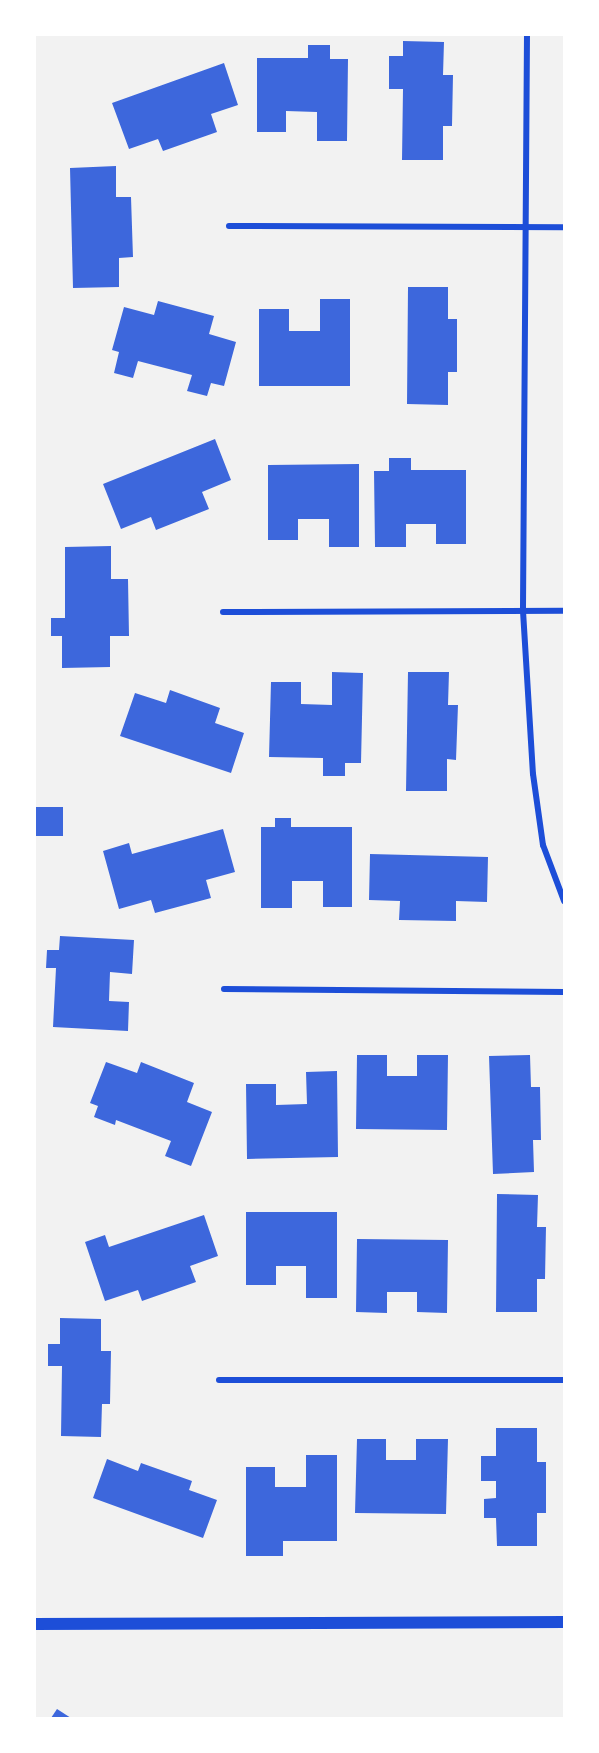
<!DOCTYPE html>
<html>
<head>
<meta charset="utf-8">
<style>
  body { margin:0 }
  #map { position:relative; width:599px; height:1753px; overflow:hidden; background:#f2f2f2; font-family:"Archivo Narrow",sans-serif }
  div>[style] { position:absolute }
  .building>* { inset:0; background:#3d67dc; transform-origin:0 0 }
  .minor>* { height:6px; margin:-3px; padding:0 3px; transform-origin:3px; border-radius:3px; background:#1d4ed8 }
  .secondary>* { height:12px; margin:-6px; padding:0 6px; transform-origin:6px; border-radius:6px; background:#1d4ed8 }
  span { translate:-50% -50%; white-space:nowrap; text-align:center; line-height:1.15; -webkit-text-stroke:5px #fff; paint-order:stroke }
  .frame { position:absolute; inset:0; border:36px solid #fff; pointer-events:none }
</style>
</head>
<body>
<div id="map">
  <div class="building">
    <i style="clip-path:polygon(403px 41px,444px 42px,443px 75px,453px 75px,452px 126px,443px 126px,443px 160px,402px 160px,403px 89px,389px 89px,389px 56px,403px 56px)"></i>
    <i style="clip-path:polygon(308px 45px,330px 45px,330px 59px,348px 59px,347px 141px,317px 141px,317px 112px,286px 111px,286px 132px,257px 132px,257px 58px,308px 58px)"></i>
    <i style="clip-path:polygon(224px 63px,238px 105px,211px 114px,217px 132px,163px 151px,158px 139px,129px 149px,112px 103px)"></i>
    <i style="clip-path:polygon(116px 166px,116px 197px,131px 197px,133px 257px,119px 258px,119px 287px,73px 288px,70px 168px)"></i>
    <i style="clip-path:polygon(408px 287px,448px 287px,448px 319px,457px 319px,457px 372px,448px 372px,448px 405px,407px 404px)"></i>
    <i style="clip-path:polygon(320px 299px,350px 299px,350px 386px,259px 386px,259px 309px,289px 309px,289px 331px,320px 331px)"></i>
    <i style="clip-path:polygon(158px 301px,214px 316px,209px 334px,236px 342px,224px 386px,211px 383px,207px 396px,187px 391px,192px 375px,138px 361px,133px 378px,114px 373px,119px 352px,112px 350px,124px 307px,154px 315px)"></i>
    <i style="clip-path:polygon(215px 439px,231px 480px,202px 492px,209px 509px,156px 530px,151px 517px,121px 529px,103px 484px)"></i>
    <i style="clip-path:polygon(389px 458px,411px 458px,411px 470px,466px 470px,466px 544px,436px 544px,436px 524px,406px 524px,406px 547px,375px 547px,374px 471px,389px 471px)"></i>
    <i style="clip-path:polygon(359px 464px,359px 547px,329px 547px,329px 519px,298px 519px,298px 540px,268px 540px,268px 465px)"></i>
    <i style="clip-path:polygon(111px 546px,111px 579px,128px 579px,129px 636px,110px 636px,110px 667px,62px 668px,62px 636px,51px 636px,51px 618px,65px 618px,65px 547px)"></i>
    <i style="clip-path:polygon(332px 672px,363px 673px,361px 763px,345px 763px,345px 776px,323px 776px,323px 758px,269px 757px,271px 682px,301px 682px,301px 704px,332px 705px)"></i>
    <i style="clip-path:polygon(408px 672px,449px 672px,448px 705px,458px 705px,456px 760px,447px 759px,447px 791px,406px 791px)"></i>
    <i style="clip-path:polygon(170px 690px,220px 708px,215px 723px,244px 733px,231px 773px,120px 736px,135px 693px,166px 703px)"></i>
    <i style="left:34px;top:807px;width:29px;height:29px"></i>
    <i style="clip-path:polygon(275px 818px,291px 818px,291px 827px,352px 827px,352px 907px,323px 907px,323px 881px,292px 881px,292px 908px,261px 908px,261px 827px,275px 827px)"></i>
    <i style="clip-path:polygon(223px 829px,235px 872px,206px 880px,211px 898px,155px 913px,151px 900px,119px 909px,103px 851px,129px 843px,132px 854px)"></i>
    <i style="clip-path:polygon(370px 854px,488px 857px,487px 902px,456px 901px,456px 921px,399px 920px,400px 901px,369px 900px)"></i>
    <i style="clip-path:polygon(60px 936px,134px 940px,132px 974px,110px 972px,109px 1001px,129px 1002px,128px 1031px,53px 1027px,56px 968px,46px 968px,47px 950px,59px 950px)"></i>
    <i style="clip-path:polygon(357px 1055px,387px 1055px,387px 1076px,417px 1076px,417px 1055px,448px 1055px,447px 1130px,356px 1129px)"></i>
    <i style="clip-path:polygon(530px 1055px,531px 1087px,540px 1087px,541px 1140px,533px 1140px,534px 1172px,493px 1174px,489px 1056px)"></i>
    <i style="clip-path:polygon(106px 1062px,137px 1073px,141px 1062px,194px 1083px,187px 1102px,212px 1112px,191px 1166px,165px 1156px,171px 1141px,116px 1120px,115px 1125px,94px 1117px,98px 1106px,90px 1103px)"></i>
    <i style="clip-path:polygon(337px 1071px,338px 1157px,247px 1159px,246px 1084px,276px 1084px,276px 1105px,307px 1104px,306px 1072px)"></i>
    <i style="clip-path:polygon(497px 1194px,538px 1195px,537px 1227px,546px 1227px,545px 1279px,537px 1279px,537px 1312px,496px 1312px)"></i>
    <i style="clip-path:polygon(246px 1212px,337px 1212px,337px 1298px,306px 1298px,306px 1266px,276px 1266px,276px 1285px,246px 1285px)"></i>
    <i style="clip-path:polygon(204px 1215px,218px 1256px,190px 1266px,196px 1282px,142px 1301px,138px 1290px,105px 1301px,85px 1242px,105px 1235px,109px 1247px)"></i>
    <i style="clip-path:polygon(357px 1239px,448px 1240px,447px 1313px,417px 1312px,417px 1292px,387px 1292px,387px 1313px,356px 1312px)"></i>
    <i style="clip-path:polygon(60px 1318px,101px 1319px,101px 1351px,111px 1351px,110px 1404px,102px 1404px,101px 1437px,61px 1436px,62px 1366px,48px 1366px,48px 1344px,60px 1344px)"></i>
    <i style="clip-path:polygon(496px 1428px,537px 1428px,537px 1462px,546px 1462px,546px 1513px,537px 1513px,537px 1546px,497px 1546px,496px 1518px,484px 1518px,484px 1499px,496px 1498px,496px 1481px,481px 1481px,481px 1456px,496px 1456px)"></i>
    <i style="clip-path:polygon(357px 1439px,386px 1439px,386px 1460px,416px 1460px,416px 1439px,448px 1439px,446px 1514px,355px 1513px)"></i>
    <i style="clip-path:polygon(306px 1455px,337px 1455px,337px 1541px,283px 1541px,283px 1556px,246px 1556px,246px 1467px,275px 1467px,275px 1487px,306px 1487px)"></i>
    <i style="clip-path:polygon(107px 1459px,138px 1471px,141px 1463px,192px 1481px,189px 1490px,217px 1500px,203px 1538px,93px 1498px)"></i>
    <i style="clip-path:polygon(57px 1709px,71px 1718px,51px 1718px)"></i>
  </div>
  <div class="minor">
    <i style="left:527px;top:34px;width:577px;rotate:90.4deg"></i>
    <i style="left:523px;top:611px;width:163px;rotate:86.5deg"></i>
    <i style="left:533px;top:774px;width:72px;rotate:82deg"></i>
    <i style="left:543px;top:845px;width:60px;rotate:69.4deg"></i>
    <i style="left:229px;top:226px;width:335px;rotate:0.2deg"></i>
    <i style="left:223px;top:612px;width:341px;rotate:-0.2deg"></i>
    <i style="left:224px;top:989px;width:340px;rotate:0.5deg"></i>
    <i style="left:219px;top:1380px;width:345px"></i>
  </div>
  <div class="secondary">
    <i style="left:34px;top:1624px;width:530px;rotate:-0.22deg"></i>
  </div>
  <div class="frame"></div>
</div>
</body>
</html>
